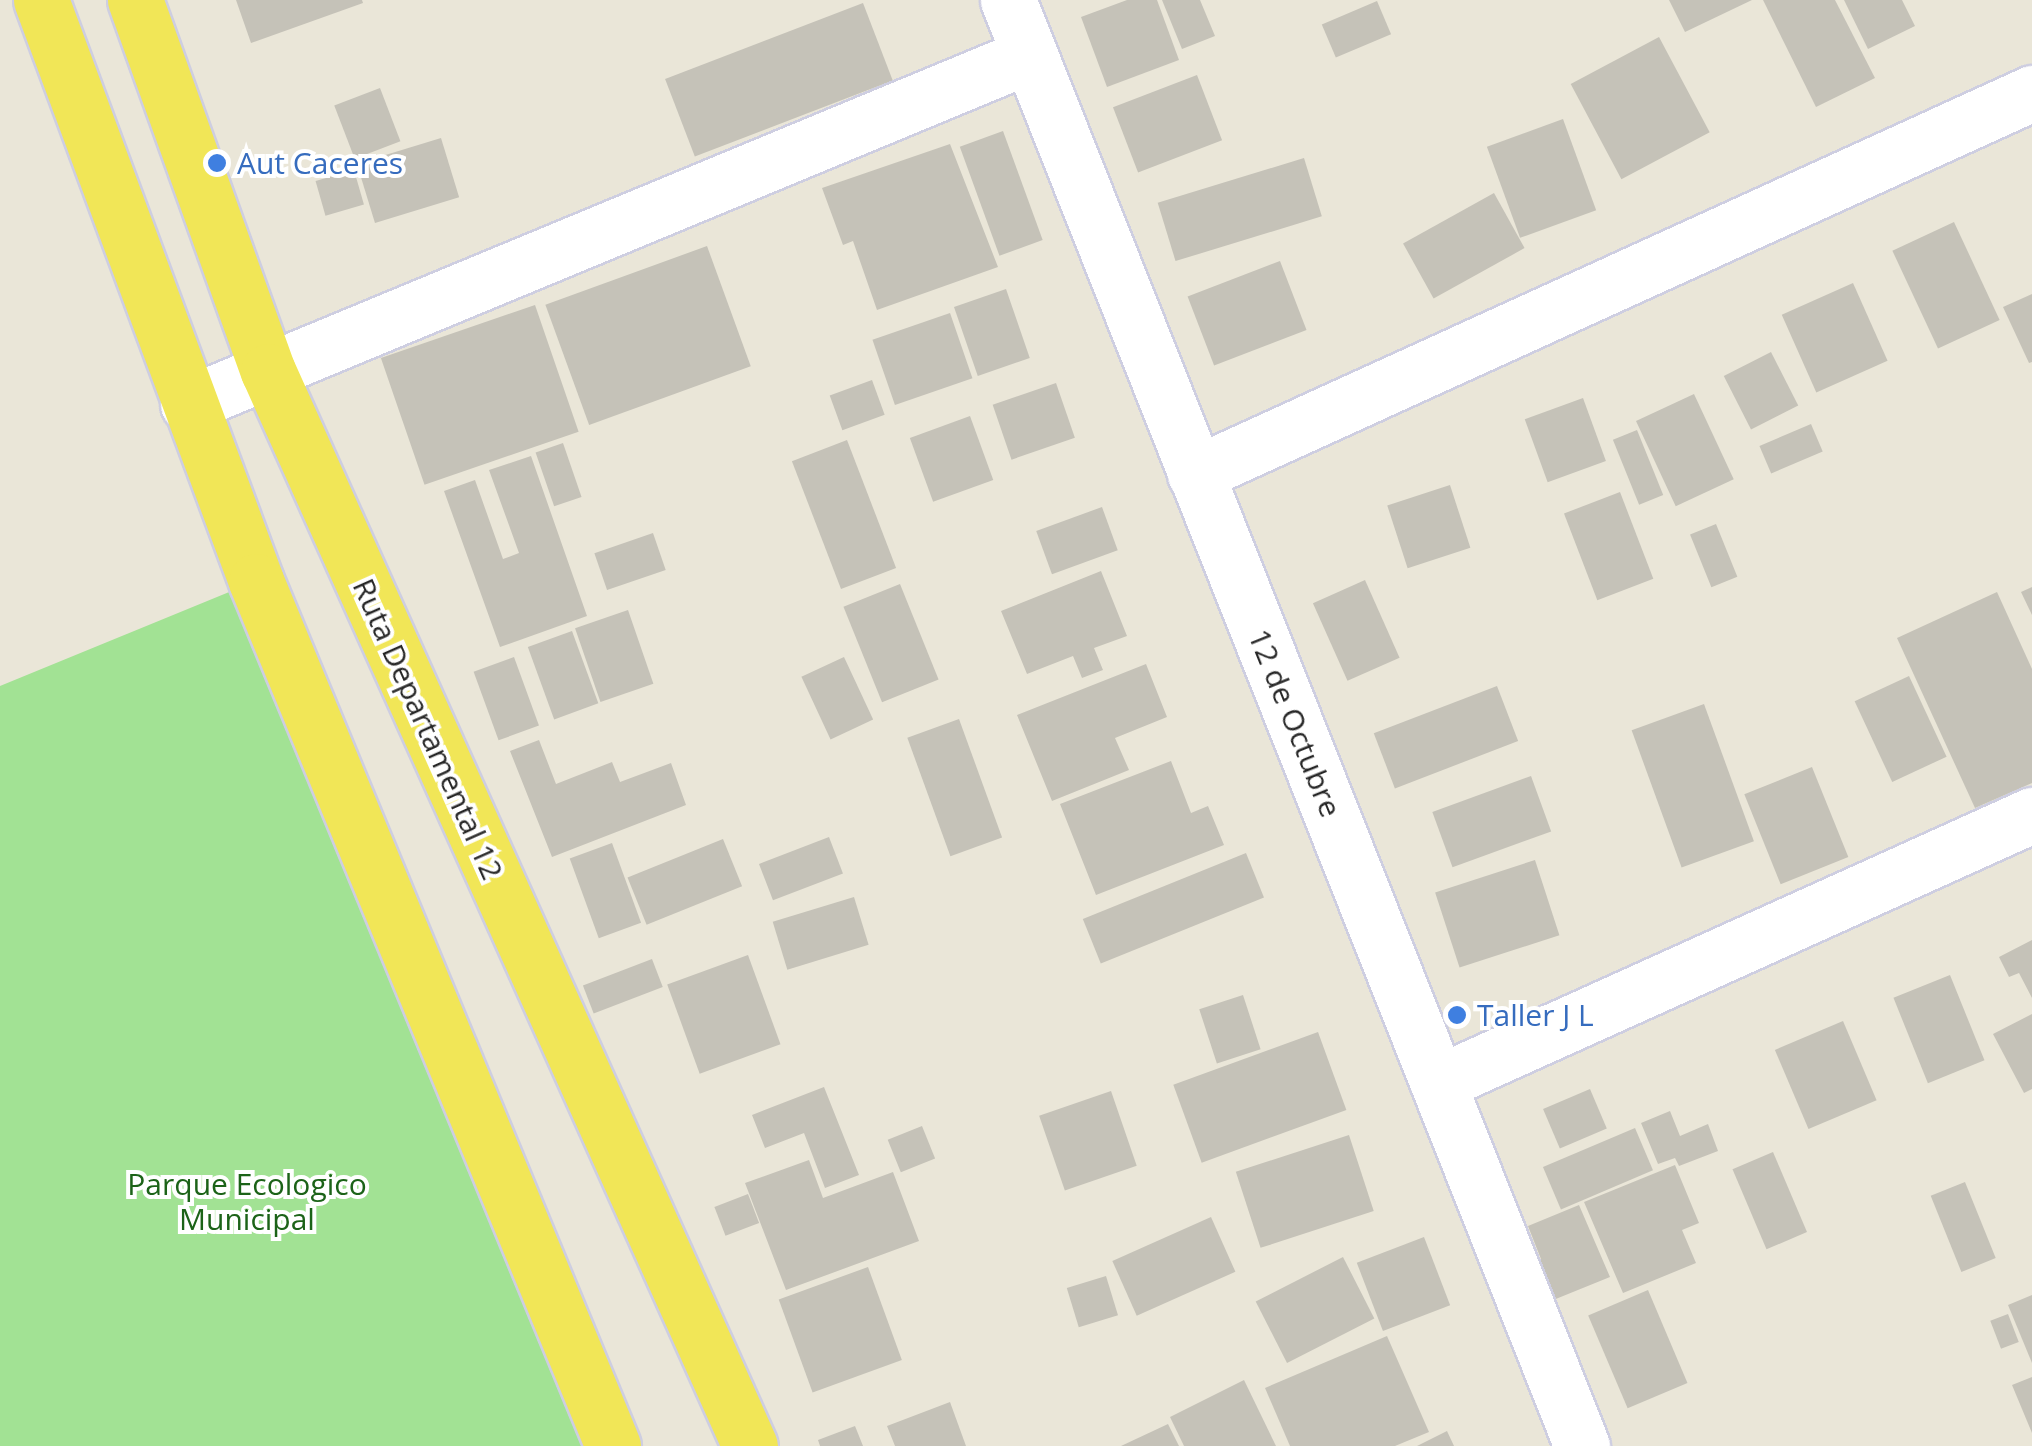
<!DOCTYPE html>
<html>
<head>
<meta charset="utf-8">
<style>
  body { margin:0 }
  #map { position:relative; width:2032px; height:1446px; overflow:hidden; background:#eae6d8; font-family:"Open Sans",sans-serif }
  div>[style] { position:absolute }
  .green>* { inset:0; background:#a2e294 }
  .building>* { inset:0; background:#c5c2b8; transform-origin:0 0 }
  .roads { filter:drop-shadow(2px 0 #cecee1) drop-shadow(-2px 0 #cecee1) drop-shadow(0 2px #cecee1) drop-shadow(0 -2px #cecee1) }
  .minor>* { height:55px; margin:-27.5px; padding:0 27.5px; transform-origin:27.5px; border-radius:27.5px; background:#fff }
  .major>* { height:55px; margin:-27.5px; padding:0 27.5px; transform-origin:27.5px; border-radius:27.5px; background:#f1e657 }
  .dots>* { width:28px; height:28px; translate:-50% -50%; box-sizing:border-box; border:5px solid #fff; border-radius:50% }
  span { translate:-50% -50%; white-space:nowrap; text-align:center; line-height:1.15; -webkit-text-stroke:8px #fff; paint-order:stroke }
  .shop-label { font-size:30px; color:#366cbe }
  .left { translate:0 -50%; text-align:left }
  .street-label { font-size:30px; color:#272727 }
  .park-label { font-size:30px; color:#1c6318 }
</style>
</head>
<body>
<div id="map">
  <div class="green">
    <i style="clip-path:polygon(256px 581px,613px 1446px,0 1446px,0 686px)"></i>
  </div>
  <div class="building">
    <i style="clip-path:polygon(236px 0,362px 0,363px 3px,251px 43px)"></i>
    <i style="clip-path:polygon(1127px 0,1157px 0,1179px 60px,1107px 87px,1081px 17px)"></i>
    <i style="clip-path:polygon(1162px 0,1200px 0,1215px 36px,1182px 49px)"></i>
    <i style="clip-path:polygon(1669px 0,1752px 0,1685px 32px)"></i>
    <i style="clip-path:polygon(1763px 0,1835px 0,1875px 78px,1816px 107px)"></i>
    <i style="clip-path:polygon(1844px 0,1902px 0,1915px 26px,1868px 49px)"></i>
    <i style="left:1377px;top:1px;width:36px;height:60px;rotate:67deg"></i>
    <i style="left:863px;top:3px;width:83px;height:212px;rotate:69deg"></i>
    <i style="left:1659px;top:37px;width:108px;height:100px;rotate:62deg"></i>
    <i style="left:1197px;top:75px;width:70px;height:90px;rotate:69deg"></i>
    <i style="left:380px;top:88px;width:57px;height:49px;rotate:69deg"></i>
    <i style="left:1563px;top:119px;width:97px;height:81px;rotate:70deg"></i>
    <i style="left:1003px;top:131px;width:116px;height:46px;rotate:70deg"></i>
    <i style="left:441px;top:138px;width:62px;height:88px;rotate:73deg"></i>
    <i style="clip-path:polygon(950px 144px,998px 267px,877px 310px,853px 241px,843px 245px,822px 188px)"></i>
    <i style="left:1304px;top:158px;width:61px;height:153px;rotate:73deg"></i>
    <i style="left:354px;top:170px;width:36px;height:40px;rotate:74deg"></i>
    <i style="left:1494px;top:193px;width:63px;height:104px;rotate:61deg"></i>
    <i style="left:1954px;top:222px;width:108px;height:68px;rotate:65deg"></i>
    <i style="left:707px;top:246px;width:128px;height:172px;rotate:70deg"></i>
    <i style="left:1280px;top:261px;width:74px;height:99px;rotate:69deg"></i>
    <i style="left:1853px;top:283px;width:85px;height:78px;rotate:66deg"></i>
    <i style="left:1006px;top:289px;width:73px;height:55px;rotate:71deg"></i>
    <i style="clip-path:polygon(2032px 294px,2032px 362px,2029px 363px,2003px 307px)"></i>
    <i style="left:535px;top:305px;width:134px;height:163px;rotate:71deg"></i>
    <i style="left:950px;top:313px;width:69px;height:82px;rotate:71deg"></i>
    <i style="left:1771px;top:352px;width:60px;height:53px;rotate:63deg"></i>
    <i style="left:872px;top:380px;width:37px;height:45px;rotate:70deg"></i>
    <i style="left:1056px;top:383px;width:58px;height:67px;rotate:71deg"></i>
    <i style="left:1694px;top:394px;width:94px;height:64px;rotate:65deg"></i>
    <i style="left:1583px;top:398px;width:67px;height:62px;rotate:70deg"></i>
    <i style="left:970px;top:416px;width:68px;height:64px;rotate:70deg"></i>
    <i style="left:1811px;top:424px;width:30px;height:56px;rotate:67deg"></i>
    <i style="left:1637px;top:430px;width:70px;height:26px;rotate:68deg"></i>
    <i style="left:847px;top:440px;width:137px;height:59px;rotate:69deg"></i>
    <i style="left:563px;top:443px;width:57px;height:29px;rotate:71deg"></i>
    <i style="clip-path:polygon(531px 456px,587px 616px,500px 647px,444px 491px,475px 480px,503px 559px,519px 553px,489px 470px)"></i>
    <i style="left:1450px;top:485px;width:66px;height:66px;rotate:72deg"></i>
    <i style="left:1620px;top:492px;width:93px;height:60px;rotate:69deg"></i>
    <i style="left:1102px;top:507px;width:46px;height:70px;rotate:70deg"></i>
    <i style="left:1716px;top:524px;width:57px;height:28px;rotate:68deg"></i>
    <i style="left:653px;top:533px;width:39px;height:62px;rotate:71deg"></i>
    <i style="clip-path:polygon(1101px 571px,1127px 636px,1094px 648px,1103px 670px,1082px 678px,1073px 656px,1027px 674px,1001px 611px)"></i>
    <i style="left:1365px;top:580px;width:85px;height:57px;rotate:66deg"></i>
    <i style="left:900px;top:584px;width:103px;height:61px;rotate:68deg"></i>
    <i style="clip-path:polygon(2032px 587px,2032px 615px,2021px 592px)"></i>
    <i style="clip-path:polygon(1997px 592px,2032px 669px,2032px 783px,1975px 808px,1897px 638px)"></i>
    <i style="left:628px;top:610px;width:78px;height:56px;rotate:71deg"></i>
    <i style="left:572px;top:631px;width:77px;height:47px;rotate:70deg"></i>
    <i style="left:514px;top:657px;width:73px;height:43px;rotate:70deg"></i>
    <i style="left:844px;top:657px;width:69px;height:47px;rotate:65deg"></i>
    <i style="clip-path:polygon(1146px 664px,1167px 717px,1115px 738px,1129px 770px,1052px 801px,1017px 715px)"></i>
    <i style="left:1909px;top:676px;width:89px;height:60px;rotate:65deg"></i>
    <i style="left:1497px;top:686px;width:59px;height:132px;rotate:69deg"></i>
    <i style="left:1704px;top:704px;width:146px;height:77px;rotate:70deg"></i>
    <i style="left:959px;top:719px;width:126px;height:55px;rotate:70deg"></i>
    <i style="clip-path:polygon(539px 740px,556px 784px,612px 762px,620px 782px,671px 763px,686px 805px,552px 857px,510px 751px)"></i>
    <i style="clip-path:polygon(1171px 761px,1191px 813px,1208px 806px,1224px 845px,1096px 895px,1060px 804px)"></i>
    <i style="left:1812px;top:767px;width:97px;height:73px;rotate:68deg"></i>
    <i style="left:1531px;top:776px;width:59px;height:105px;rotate:70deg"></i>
    <i style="left:829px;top:837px;width:39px;height:75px;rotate:69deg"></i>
    <i style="left:723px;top:839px;width:51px;height:103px;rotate:68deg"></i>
    <i style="left:612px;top:843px;width:85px;height:45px;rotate:70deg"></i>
    <i style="left:1246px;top:853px;width:48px;height:176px;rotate:68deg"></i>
    <i style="left:1535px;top:860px;width:79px;height:105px;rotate:72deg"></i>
    <i style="left:854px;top:897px;width:50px;height:85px;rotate:73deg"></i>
    <i style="clip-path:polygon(2032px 940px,2032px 998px,2019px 973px,2009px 977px,1999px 957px)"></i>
    <i style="left:748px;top:955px;width:95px;height:86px;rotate:70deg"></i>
    <i style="left:652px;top:959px;width:30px;height:74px;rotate:69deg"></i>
    <i style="left:1950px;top:975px;width:92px;height:61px;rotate:68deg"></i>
    <i style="left:1243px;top:995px;width:57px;height:46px;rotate:72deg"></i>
    <i style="clip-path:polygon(2032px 1014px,2032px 1089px,2024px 1093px,1993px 1034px)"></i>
    <i style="left:1843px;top:1021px;width:86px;height:74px;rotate:67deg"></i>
    <i style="left:1318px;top:1032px;width:83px;height:154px;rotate:70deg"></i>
    <i style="clip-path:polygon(824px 1087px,859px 1175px,825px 1188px,804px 1133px,765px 1148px,752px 1115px)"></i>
    <i style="left:1590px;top:1089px;width:43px;height:51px;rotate:67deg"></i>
    <i style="left:1111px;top:1091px;width:79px;height:76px;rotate:71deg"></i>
    <i style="clip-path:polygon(1670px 1111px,1680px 1136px,1708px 1124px,1718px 1151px,1679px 1166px,1675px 1158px,1658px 1164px,1641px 1123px)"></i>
    <i style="left:922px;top:1126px;width:35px;height:37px;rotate:68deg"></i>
    <i style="left:1635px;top:1128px;width:46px;height:100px;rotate:67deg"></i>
    <i style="left:1349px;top:1135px;width:80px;height:119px;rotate:72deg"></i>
    <i style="left:1773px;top:1152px;width:87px;height:44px;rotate:67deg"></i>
    <i style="clip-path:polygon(809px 1160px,823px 1198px,893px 1172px,919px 1241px,786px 1290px,745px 1183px)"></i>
    <i style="clip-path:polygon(1675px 1165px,1699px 1223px,1682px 1230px,1696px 1263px,1623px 1293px,1584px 1202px)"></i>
    <i style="left:1965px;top:1182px;width:82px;height:37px;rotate:68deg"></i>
    <i style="left:748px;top:1194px;width:31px;height:36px;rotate:69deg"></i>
    <i style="clip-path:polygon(1579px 1205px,1610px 1277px,1536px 1307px,1535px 1262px,1541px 1259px,1528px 1226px)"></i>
    <i style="left:1211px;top:1217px;width:60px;height:108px;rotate:66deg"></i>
    <i style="left:1424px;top:1237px;width:73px;height:72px;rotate:69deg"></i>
    <i style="left:1343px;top:1257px;width:69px;height:98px;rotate:63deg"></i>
    <i style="left:868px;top:1267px;width:99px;height:95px;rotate:70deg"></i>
    <i style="left:1106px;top:1276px;width:41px;height:41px;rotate:73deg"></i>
    <i style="left:1648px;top:1290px;width:101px;height:65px;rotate:67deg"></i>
    <i style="clip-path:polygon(2032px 1295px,2032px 1363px,2008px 1305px)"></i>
    <i style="left:2008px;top:1314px;width:30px;height:19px;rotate:69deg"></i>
    <i style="clip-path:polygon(1387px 1336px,1429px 1432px,1395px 1446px,1290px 1446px,1265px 1388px)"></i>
    <i style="clip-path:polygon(2032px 1377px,2032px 1433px,2012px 1385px)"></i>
    <i style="clip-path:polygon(1244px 1380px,1276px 1446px,1184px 1446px,1170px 1417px)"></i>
    <i style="clip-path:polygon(950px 1402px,966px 1446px,895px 1446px,887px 1426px)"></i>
    <i style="clip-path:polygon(1168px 1424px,1179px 1446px,1121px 1446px)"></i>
    <i style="clip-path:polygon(855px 1426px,863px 1446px,820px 1446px,818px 1440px)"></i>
    <i style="clip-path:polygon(1447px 1431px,1454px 1446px,1417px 1446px)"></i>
  </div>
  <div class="roads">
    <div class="minor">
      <i style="left:1008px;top:0;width:1556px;rotate:68.35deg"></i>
      <i style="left:188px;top:404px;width:911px;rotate:-22.51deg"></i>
      <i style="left:1195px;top:474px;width:920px;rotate:-24.47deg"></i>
      <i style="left:1438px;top:1083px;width:652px;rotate:-24.28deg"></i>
    </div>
    <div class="major">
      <i style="left:41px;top:0;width:620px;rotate:69.69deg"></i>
      <i style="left:256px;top:581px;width:936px;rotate:67.57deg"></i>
      <i style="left:135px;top:0;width:394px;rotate:70.3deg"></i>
      <i style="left:268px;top:371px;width:1178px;rotate:65.85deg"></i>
    </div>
  </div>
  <div class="dots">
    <i style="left:217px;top:163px;background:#3f7fe0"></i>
    <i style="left:1457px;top:1015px;background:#3f7fe0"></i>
  </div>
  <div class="shop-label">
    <span class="left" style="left:237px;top:163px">Aut Caceres</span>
    <span class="left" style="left:1477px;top:1015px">Taller J L</span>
  </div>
  <div class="street-label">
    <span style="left:1295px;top:723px;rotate:68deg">12 de Octubre</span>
    <span style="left:428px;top:729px;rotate:66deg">Ruta Departamental 12</span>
  </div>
  <div class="park-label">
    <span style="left:247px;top:1201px">Parque Ecologico<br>Municipal</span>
  </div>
</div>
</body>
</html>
